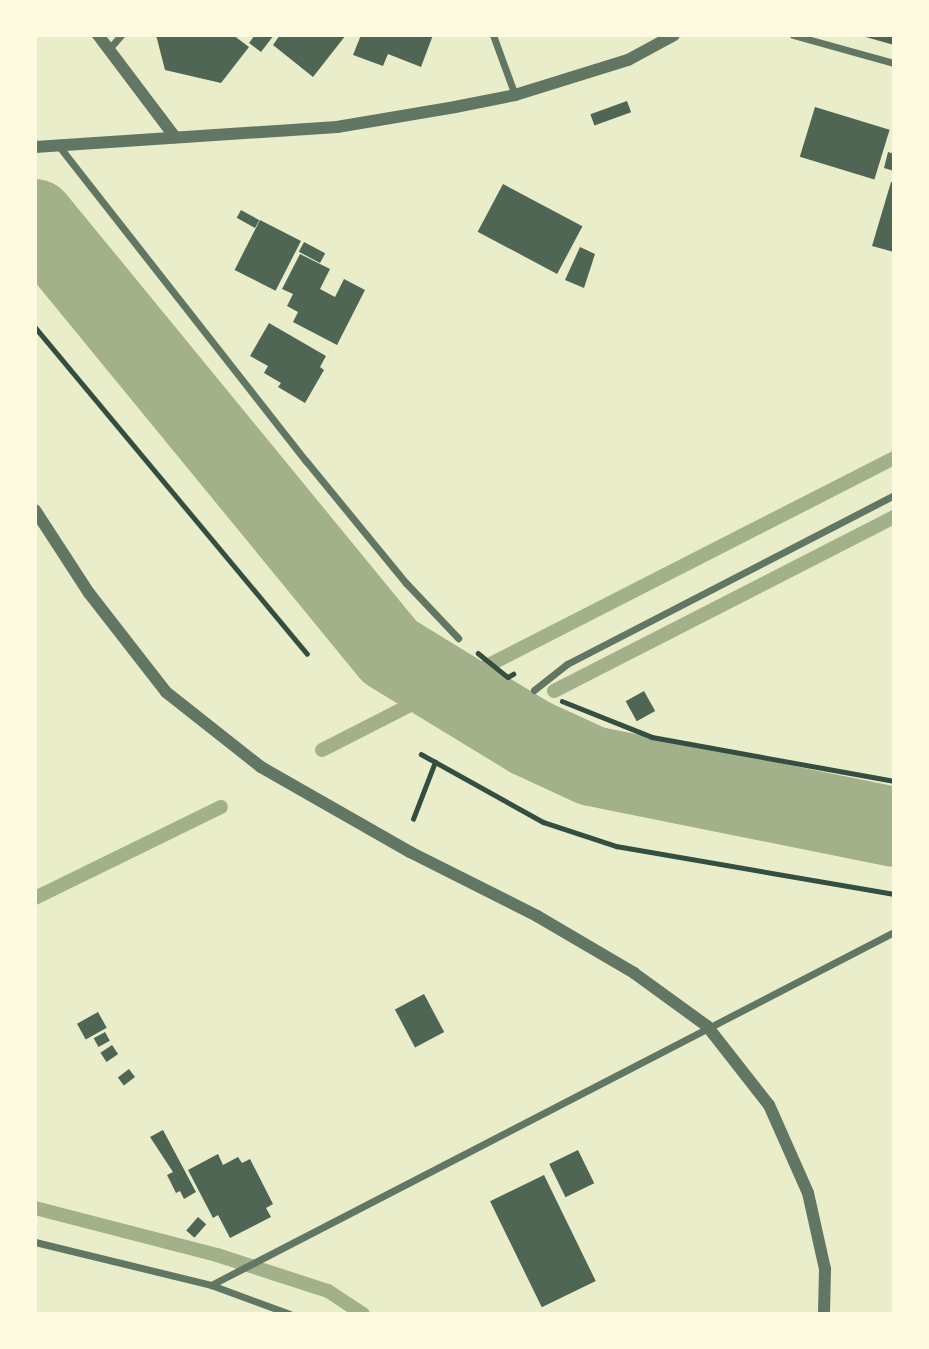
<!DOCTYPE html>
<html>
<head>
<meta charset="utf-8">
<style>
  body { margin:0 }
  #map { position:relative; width:929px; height:1349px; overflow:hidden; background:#e9edc9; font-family:"Sofia Sans Condensed",sans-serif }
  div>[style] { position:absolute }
  .stream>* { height:14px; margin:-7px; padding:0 7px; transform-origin:7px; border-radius:7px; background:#a3b18a }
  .river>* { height:80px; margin:-40px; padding:0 40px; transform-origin:40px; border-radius:40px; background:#a3b18a }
  .building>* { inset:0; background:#4f6655; transform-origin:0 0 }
  .path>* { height:4.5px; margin:-2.25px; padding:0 2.25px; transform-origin:2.25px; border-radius:2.25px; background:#344e41 }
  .minor>* { height:7px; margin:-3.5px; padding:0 3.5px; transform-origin:3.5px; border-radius:3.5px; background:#617663 }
  .tertiary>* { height:12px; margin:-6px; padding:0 6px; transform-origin:6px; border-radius:6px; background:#617663 }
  span { translate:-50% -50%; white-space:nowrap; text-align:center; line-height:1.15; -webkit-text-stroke:7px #fefae0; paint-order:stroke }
  .frame { position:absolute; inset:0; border:37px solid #fefae0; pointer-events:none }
</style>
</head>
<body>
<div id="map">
  <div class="stream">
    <i style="left:554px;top:691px;width:382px;rotate:-27.1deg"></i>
    <i style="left:521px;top:732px;width:27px;rotate:-51deg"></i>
    <i style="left:322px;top:750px;width:642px;rotate:-27.04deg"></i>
    <i style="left:35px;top:898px;width:207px;rotate:-26.1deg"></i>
    <i style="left:35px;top:1208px;width:188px;rotate:14.5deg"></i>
    <i style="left:217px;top:1255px;width:117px;rotate:18deg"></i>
    <i style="left:328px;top:1291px;width:42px;rotate:33.3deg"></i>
  </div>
  <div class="river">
    <i style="left:35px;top:219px;width:560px;rotate:50.65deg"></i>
    <i style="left:390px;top:652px;width:163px;rotate:31.4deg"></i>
    <i style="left:529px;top:737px;width:69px;rotate:24.7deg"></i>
    <i style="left:592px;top:766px;width:308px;rotate:11.4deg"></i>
  </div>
  <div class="building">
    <i style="clip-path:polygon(156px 35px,233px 35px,249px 47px,221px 83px,165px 70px)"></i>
    <i style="clip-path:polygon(255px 35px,274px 35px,261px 52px,249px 43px)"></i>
    <i style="clip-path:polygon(280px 35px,346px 35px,313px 77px,273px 45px)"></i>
    <i style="clip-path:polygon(361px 35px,433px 35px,421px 67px,388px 54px,383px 66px,353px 55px)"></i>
    <i style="clip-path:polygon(894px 35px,894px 45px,862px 36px,862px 35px)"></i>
    <i style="left:627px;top:101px;width:12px;height:39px;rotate:70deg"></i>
    <i style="left:815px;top:107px;width:78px;height:52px;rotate:17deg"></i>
    <i style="clip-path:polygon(888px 152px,894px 154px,894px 171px,884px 168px)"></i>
    <i style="clip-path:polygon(891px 182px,894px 183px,894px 252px,872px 246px)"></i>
    <i style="left:503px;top:184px;width:90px;height:54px;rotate:28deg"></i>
    <i style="left:241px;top:210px;width:21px;height:9px;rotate:29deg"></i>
    <i style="left:260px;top:220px;width:46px;height:56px;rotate:27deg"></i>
    <i style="left:304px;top:242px;width:24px;height:11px;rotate:28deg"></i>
    <i style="clip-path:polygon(580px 247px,595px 254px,584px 288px,565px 280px)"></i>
    <i style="clip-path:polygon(300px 254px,330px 269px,320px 289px,335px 297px,344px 279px,365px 290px,337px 345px,293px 322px,298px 312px,287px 306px,293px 294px,282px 289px)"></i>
    <i style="clip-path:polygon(269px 323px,326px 356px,320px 367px,324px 370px,305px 403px,278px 387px,281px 383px,264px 373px,268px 366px,250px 356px)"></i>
    <i style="left:644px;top:691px;width:23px;height:21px;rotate:61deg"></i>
    <i style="left:424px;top:994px;width:43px;height:33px;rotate:62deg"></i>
    <i style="left:98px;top:1012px;width:18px;height:24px;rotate:61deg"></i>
    <i style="left:105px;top:1032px;width:10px;height:13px;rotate:61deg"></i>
    <i style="left:112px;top:1045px;width:11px;height:14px;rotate:56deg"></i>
    <i style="left:129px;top:1069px;width:10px;height:14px;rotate:53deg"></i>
    <i style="clip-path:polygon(163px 1130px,196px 1192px,184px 1199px,180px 1191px,176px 1193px,167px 1175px,173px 1172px,150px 1137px)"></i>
    <i style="left:578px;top:1150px;width:37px;height:32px;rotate:64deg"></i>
    <i style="clip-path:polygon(218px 1154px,223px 1165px,238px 1157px,242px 1163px,250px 1159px,273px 1204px,266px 1208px,271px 1217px,230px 1238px,218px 1215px,213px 1218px,188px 1170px)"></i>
    <i style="left:544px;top:1175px;width:118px;height:60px;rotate:64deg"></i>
    <i style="left:198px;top:1217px;width:11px;height:18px;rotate:41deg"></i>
  </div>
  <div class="path">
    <i style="left:35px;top:327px;width:425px;rotate:50.2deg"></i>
    <i style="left:478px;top:653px;width:38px;rotate:39deg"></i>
    <i style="left:508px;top:677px;width:6px;rotate:-31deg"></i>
    <i style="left:562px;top:701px;width:97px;rotate:21.8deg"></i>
    <i style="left:652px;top:737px;width:246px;rotate:10.3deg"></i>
    <i style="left:421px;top:754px;width:140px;rotate:29.1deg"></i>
    <i style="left:543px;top:822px;width:77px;rotate:18.2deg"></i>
    <i style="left:616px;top:846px;width:282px;rotate:9.8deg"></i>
    <i style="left:413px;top:819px;width:61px;rotate:-68.9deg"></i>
  </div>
  <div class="minor">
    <i style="left:493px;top:35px;width:64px;rotate:69.9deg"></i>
    <i style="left:793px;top:35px;width:105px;rotate:15.5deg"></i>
    <i style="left:109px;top:49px;width:18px;rotate:-49deg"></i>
    <i style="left:58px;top:145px;width:402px;rotate:51.9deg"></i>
    <i style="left:306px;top:461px;width:158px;rotate:50.7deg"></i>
    <i style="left:406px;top:583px;width:76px;rotate:46.6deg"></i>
    <i style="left:534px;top:690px;width:42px;rotate:-38.2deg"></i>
    <i style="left:567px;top:664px;width:368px;rotate:-27.3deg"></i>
    <i style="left:35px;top:1242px;width:181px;rotate:13.7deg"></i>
    <i style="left:211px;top:1285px;width:84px;rotate:20.2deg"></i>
    <i style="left:211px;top:1285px;width:769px;rotate:-27.33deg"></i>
  </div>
  <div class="tertiary">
    <i style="left:98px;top:35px;width:128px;rotate:53deg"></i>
    <i style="left:35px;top:147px;width:303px;rotate:-3.8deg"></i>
    <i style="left:337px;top:127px;width:120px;rotate:-9.6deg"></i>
    <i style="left:455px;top:107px;width:61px;rotate:-11.3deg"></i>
    <i style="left:515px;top:95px;width:118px;rotate:-17.2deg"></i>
    <i style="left:628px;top:60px;width:52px;rotate:-28.5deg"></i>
    <i style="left:35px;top:510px;width:99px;rotate:57deg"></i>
    <i style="left:89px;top:593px;width:125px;rotate:52.1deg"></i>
    <i style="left:166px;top:692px;width:121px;rotate:38.3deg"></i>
    <i style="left:261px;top:767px;width:172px;rotate:29.7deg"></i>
    <i style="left:410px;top:852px;width:142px;rotate:26.7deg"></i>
    <i style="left:537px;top:916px;width:113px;rotate:30.4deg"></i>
    <i style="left:634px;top:973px;width:90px;rotate:36deg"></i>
    <i style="left:707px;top:1026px;width:100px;rotate:51.9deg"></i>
    <i style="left:769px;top:1105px;width:96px;rotate:66.1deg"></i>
    <i style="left:808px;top:1193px;width:78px;rotate:77.4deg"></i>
    <i style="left:825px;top:1269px;width:45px;rotate:91.3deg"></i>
  </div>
  <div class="frame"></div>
</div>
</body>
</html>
